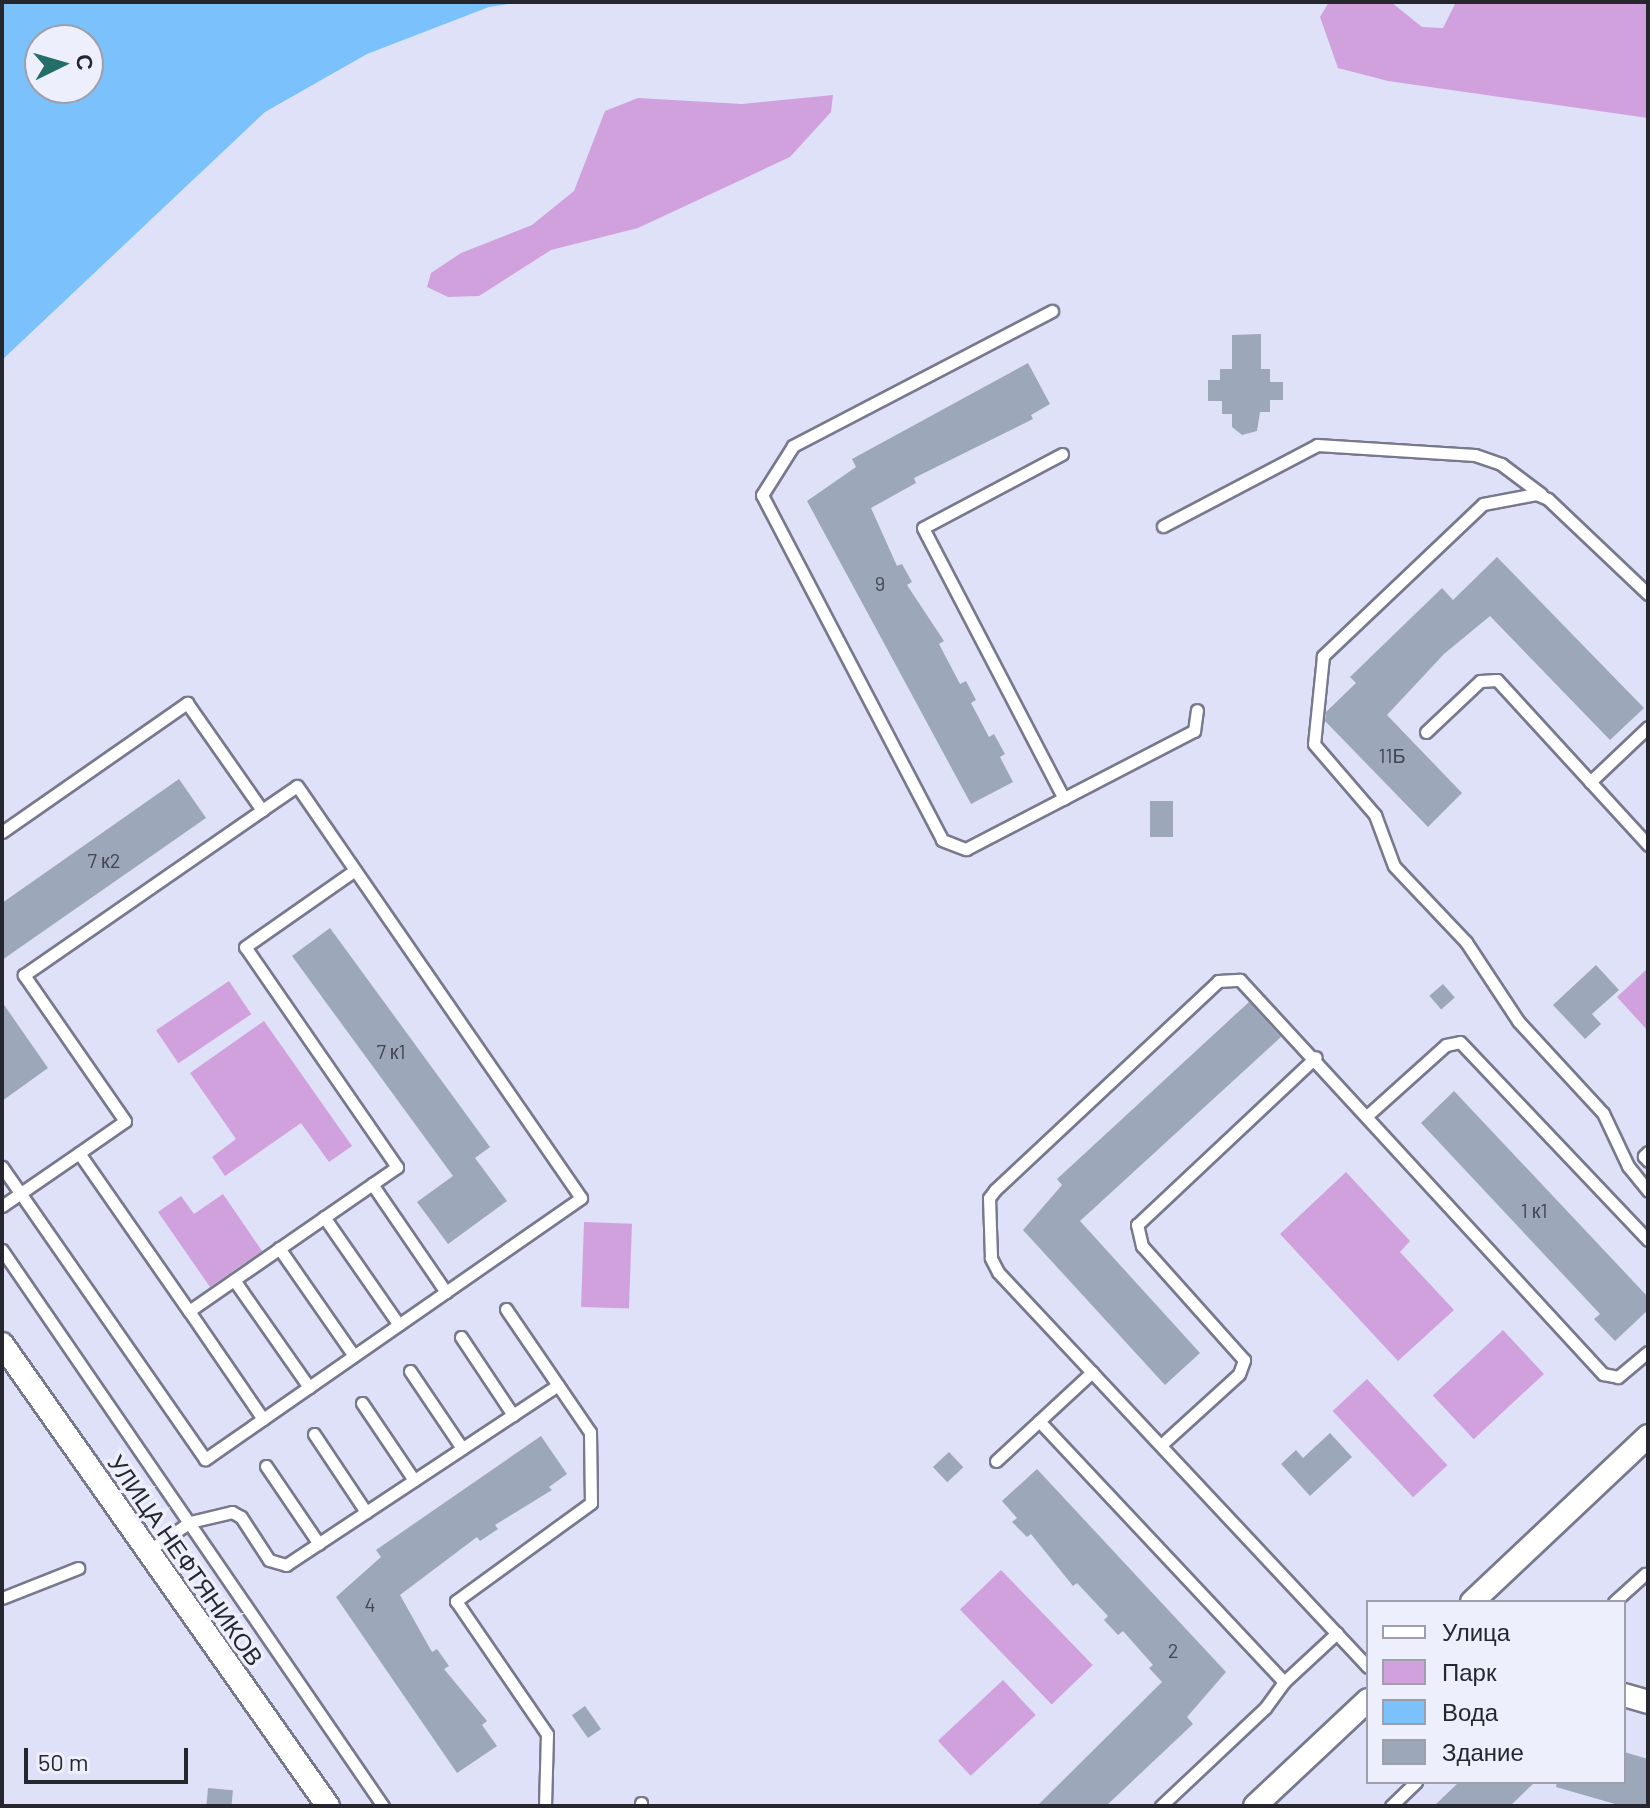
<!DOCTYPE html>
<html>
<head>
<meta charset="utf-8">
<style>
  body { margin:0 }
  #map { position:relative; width:1650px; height:1808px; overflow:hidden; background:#dfe1f8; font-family:Barlow,sans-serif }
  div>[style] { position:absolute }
  .green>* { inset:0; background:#d1a1de; transform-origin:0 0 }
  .water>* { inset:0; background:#7bc2fc }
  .building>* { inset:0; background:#9da7ba; transform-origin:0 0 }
  .roads { filter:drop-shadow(2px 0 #77798d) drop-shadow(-2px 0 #77798d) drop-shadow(0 2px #77798d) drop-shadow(0 -2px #77798d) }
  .service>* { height:11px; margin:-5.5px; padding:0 5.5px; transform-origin:5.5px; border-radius:5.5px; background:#fff }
  .minor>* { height:22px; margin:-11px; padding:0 11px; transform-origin:11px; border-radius:11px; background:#fff }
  span { translate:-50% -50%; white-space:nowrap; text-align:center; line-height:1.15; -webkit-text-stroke:7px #eeeffd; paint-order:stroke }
  .number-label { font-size:20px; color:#434651 }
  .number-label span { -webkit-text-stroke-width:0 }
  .street-label { font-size:24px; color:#25262e }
  .frame { position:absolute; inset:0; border:4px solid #25262e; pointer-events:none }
  .legend { position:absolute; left:1366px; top:1600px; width:260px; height:184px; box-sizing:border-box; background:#eeeffd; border:2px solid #9e9faa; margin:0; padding:10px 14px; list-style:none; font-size:24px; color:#25262e }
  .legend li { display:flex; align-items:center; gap:16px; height:40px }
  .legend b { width:40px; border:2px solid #9e9faa }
  .north { position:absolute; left:24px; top:24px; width:80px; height:80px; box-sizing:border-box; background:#eeeffd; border:2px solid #9e9faa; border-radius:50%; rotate:85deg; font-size:22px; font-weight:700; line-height:32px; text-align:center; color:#25262e }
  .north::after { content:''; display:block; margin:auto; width:28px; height:36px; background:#246e69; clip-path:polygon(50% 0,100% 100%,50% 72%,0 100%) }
  .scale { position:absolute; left:24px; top:1748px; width:164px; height:36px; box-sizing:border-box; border:4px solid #25262e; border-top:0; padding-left:10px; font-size:24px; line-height:28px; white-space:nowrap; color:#25262e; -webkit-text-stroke:6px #eeeffd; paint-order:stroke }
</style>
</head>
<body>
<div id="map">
  <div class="green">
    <i style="clip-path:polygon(1329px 2px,1391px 2px,1422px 27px,1443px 28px,1456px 2px,1648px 2px,1648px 118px,1388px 81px,1338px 68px,1320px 17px)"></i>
    <i style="clip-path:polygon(833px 95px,831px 112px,790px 157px,638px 228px,551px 250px,479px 296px,448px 297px,427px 287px,431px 273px,461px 253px,532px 225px,574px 191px,605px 111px,638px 98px,742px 104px)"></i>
    <i style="clip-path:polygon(1648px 968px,1648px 1031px,1617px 997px)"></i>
    <i style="left:229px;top:981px;width:40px;height:88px;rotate:56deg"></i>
    <i style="clip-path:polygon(264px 1021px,352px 1146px,329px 1162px,301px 1123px,225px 1176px,212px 1157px,236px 1139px,190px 1073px)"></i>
    <i style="clip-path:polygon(1346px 1172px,1410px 1241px,1400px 1252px,1454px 1310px,1398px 1361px,1280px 1234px)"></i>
    <i style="clip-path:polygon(223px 1194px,262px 1251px,210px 1287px,158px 1212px,181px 1196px,194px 1214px)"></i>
    <i style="left:584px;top:1222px;width:48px;height:85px;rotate:2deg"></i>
    <i style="left:1503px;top:1330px;width:60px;height:96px;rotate:47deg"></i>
    <i style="left:1367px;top:1379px;width:118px;height:47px;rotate:47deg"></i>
    <i style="left:1001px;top:1570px;width:132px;height:57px;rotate:46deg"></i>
    <i style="left:1003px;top:1680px;width:48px;height:89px;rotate:47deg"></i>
  </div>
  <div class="water">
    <i style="clip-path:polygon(evenodd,2px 2px,522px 2px,489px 7px,367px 54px,265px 112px,2px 360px,2px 2px,40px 40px,88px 40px,88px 88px,40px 88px,40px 40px)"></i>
  </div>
  <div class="building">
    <i style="clip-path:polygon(1261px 334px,1261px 369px,1270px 369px,1270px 382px,1283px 382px,1283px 400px,1270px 400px,1270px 412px,1260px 412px,1257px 431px,1242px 435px,1232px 427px,1232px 414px,1222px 414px,1222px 401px,1208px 401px,1208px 380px,1220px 380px,1220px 369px,1232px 369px,1232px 335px)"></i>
    <i style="clip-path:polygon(1028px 363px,1050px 404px,1031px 415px,1033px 419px,914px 478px,916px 483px,871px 508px,897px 566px,902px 564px,912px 582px,907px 585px,944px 641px,939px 644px,960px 684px,966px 681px,976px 700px,971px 703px,989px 737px,994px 734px,1005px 754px,1000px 757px,1013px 782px,971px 804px,807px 501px,856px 467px,852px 459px)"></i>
    <i style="clip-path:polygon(1497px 557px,1644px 708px,1610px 740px,1490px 616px,1444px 654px,1387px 715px,1462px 793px,1428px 827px,1325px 721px,1326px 712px,1356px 683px,1350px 677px,1442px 588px,1453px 600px)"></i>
    <i style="clip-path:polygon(179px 779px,206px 818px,2px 960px,2px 903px)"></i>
    <i style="left:1150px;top:801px;width:23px;height:36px"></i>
    <i style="clip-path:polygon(330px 928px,490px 1147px,475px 1158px,507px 1201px,448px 1244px,417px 1202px,453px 1176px,292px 956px)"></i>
    <i style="clip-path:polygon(1596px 965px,1619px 990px,1592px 1014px,1601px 1024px,1585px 1039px,1553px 1005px)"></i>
    <i style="left:1443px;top:984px;width:18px;height:18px;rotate:49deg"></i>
    <i style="clip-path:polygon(2px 1002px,48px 1068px,2px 1101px)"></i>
    <i style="clip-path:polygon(1249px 1002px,1281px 1037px,1080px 1221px,1200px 1353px,1165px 1385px,1023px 1230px,1062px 1185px,1057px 1179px)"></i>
    <i style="clip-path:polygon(1454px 1091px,1648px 1297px,1648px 1310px,1615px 1341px,1594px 1319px,1600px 1314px,1421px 1123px)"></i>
    <i style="clip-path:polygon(1330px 1433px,1352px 1457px,1310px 1496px,1281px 1464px,1296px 1450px,1303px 1458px)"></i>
    <i style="clip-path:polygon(541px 1436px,567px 1474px,549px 1487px,552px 1490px,495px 1525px,498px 1529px,480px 1541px,477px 1537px,400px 1595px,432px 1652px,437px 1649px,449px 1666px,444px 1669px,487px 1721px,482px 1725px,497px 1746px,457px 1773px,336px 1597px,381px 1557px,376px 1550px)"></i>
    <i style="left:949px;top:1452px;width:21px;height:22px;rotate:47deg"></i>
    <i style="clip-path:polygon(1037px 1469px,1226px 1672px,1187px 1717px,1193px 1724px,1106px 1806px,1037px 1806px,1162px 1682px,1149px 1668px,1153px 1665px,1123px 1631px,1118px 1635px,1104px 1620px,1108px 1616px,1077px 1583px,1073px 1586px,1031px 1534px,1027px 1537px,1012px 1522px,1017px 1518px,1002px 1501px)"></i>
    <i style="left:585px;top:1706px;width:28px;height:16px;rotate:55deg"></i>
    <i style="clip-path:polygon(1624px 1752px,1648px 1759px,1648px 1806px,1622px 1806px,1556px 1787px,1557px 1782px,1624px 1782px)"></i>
    <i style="clip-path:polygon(1459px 1782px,1535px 1782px,1510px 1806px,1434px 1806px)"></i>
    <i style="left:208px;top:1788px;width:25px;height:18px;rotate:5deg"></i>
  </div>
  <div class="roads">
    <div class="service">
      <i style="left:1052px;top:311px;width:292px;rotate:152.5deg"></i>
      <i style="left:793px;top:446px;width:58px;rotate:122.3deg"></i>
      <i style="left:762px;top:495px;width:389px;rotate:62.4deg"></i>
      <i style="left:942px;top:840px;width:26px;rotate:21deg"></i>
      <i style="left:966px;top:849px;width:257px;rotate:-27.4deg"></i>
      <i style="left:1194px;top:731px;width:21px;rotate:-82deg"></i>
      <i style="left:1062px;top:454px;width:157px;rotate:152deg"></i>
      <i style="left:923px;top:528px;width:305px;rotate:62.5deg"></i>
      <i style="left:1163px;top:526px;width:174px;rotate:-27.7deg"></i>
      <i style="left:1317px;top:445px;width:158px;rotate:3.6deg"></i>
      <i style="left:1475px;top:455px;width:28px;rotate:19deg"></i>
      <i style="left:1501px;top:464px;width:50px;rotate:36.9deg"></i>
      <i style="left:1648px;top:594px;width:138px;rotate:-136.5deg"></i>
      <i style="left:1548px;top:499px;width:13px;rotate:-157deg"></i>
      <i style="left:1536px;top:494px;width:54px;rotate:169.3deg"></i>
      <i style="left:1483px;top:504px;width:221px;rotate:136.5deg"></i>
      <i style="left:1323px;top:656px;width:88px;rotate:95.8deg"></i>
      <i style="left:1314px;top:744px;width:94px;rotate:49.3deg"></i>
      <i style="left:1375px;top:815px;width:54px;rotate:69.6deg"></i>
      <i style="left:1394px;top:866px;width:105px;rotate:46.5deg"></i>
      <i style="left:1466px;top:942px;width:95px;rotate:56.6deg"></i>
      <i style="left:1518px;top:1021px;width:125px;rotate:47.3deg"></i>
      <i style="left:1603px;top:1113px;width:59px;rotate:64.7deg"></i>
      <i style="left:1628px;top:1166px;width:32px;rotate:51deg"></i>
      <i style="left:1426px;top:732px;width:74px;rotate:-43.4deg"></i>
      <i style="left:1480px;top:681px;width:17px;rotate:-3deg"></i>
      <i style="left:1497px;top:680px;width:224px;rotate:47.5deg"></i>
      <i style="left:1590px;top:782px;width:80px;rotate:-43.5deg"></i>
      <i style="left:2px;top:832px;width:226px;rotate:-34.9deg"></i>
      <i style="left:187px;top:703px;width:131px;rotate:55deg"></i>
      <i style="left:262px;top:810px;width:42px;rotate:-34.4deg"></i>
      <i style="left:297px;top:786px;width:500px;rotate:55.42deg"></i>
      <i style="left:581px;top:1198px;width:458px;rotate:145.2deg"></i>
      <i style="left:205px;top:1459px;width:356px;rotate:-124.8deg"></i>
      <i style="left:1369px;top:1114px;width:103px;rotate:-41.9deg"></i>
      <i style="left:1446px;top:1045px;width:14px;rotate:-12deg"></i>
      <i style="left:1460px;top:1042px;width:273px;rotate:46.5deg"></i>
      <i style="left:1648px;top:1152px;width:6px;rotate:135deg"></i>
      <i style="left:1644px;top:1156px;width:6px;rotate:51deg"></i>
      <i style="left:79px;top:1153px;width:56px;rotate:-34.8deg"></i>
      <i style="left:125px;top:1121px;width:178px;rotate:-124.7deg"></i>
      <i style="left:24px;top:975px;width:290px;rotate:-34.7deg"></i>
      <i style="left:372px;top:1184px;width:131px;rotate:55.6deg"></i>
      <i style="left:2px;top:1206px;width:93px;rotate:-34.5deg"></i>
      <i style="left:79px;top:1153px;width:193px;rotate:55.2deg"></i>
      <i style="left:189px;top:1311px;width:253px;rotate:-34.7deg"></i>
      <i style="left:397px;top:1167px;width:267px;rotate:-124.6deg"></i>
      <i style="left:245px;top:947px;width:134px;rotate:-35deg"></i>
      <i style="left:324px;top:1217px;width:131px;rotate:55.2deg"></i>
      <i style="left:279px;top:1248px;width:131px;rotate:55.2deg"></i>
      <i style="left:2px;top:1250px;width:674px;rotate:55.58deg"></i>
      <i style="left:234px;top:1280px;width:131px;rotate:55deg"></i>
      <i style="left:506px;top:1309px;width:149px;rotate:55.7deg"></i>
      <i style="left:590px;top:1432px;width:71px;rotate:89.2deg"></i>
      <i style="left:591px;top:1503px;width:167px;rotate:144deg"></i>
      <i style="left:456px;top:1601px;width:161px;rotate:55.6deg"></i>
      <i style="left:547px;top:1734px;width:72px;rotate:91.6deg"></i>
      <i style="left:189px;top:1311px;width:131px;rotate:55.6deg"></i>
      <i style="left:461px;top:1337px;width:94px;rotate:56.3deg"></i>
      <i style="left:410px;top:1371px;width:93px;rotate:56deg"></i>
      <i style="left:362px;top:1403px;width:93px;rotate:56deg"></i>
      <i style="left:1039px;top:1421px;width:358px;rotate:46.8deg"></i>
      <i style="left:1284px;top:1682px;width:32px;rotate:126deg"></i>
      <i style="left:1265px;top:1708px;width:143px;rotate:136.7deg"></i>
      <i style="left:314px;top:1434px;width:94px;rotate:56.3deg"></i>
      <i style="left:1161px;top:1445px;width:105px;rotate:-42.3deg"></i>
      <i style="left:1239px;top:1374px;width:15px;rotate:-70deg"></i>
      <i style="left:1244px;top:1360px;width:153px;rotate:-131.8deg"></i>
      <i style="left:1142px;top:1246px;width:22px;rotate:-103deg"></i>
      <i style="left:1137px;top:1225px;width:245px;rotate:-43.2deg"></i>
      <i style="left:996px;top:1461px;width:131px;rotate:-42.8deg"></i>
      <i style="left:266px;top:1466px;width:94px;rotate:55.8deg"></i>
      <i style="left:148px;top:1551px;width:51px;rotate:-34.6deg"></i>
      <i style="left:190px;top:1522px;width:43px;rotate:-13.4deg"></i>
      <i style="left:232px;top:1512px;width:10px;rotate:29deg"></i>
      <i style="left:241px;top:1517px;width:51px;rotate:56.9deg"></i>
      <i style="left:269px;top:1560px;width:18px;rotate:16deg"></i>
      <i style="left:286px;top:1565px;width:326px;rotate:-33.5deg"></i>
      <i style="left:2px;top:1598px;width:82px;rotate:-21.5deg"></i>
      <i style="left:1614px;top:1602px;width:42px;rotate:-42.1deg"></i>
      <i style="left:1368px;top:1667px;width:541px;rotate:-133.13deg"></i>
      <i style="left:998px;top:1272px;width:16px;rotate:-117deg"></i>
      <i style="left:991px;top:1258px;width:60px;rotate:-91.9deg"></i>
      <i style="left:989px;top:1198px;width:10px;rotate:-53deg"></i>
      <i style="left:995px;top:1190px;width:306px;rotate:-43.1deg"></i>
      <i style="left:1218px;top:981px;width:22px;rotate:-3deg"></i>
      <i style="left:1240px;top:980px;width:536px;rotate:47.35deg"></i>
      <i style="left:1603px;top:1374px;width:15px;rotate:11deg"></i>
      <i style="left:1618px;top:1377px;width:39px;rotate:-40deg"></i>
      <i style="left:1284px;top:1682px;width:72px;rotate:-42.8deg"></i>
      <i style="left:641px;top:1806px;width:3px;rotate:-90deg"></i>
      <i style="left:1391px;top:1806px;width:35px;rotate:-44deg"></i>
    </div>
    <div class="minor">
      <i style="left:2px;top:1344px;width:565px;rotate:54.79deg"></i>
      <i style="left:1472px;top:1602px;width:242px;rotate:-43.3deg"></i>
      <i style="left:1624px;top:1695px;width:25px;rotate:16deg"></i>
      <i style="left:1255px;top:1806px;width:155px;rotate:-43.2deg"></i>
    </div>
  </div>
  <div class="number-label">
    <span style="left:880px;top:583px">9</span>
    <span style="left:1392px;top:755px">11Б</span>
    <span style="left:104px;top:860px">7 к2</span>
    <span style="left:391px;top:1051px">7 к1</span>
    <span style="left:1534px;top:1210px">1 к1</span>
    <span style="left:370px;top:1604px">4</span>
    <span style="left:1173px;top:1650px">2</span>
  </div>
  <div class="street-label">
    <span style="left:186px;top:1560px;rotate:55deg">УЛИЦА НЕФТЯНИКОВ</span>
  </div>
  <div class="frame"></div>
  <ul class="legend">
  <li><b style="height:10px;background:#fff"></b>Улица</li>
  <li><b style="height:22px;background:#d1a1de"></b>Парк</li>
  <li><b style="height:22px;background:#7bc2fc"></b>Вода</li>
  <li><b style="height:22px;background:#9da7ba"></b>Здание</li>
  </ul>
  <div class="north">С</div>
  <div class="scale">50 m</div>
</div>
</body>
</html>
